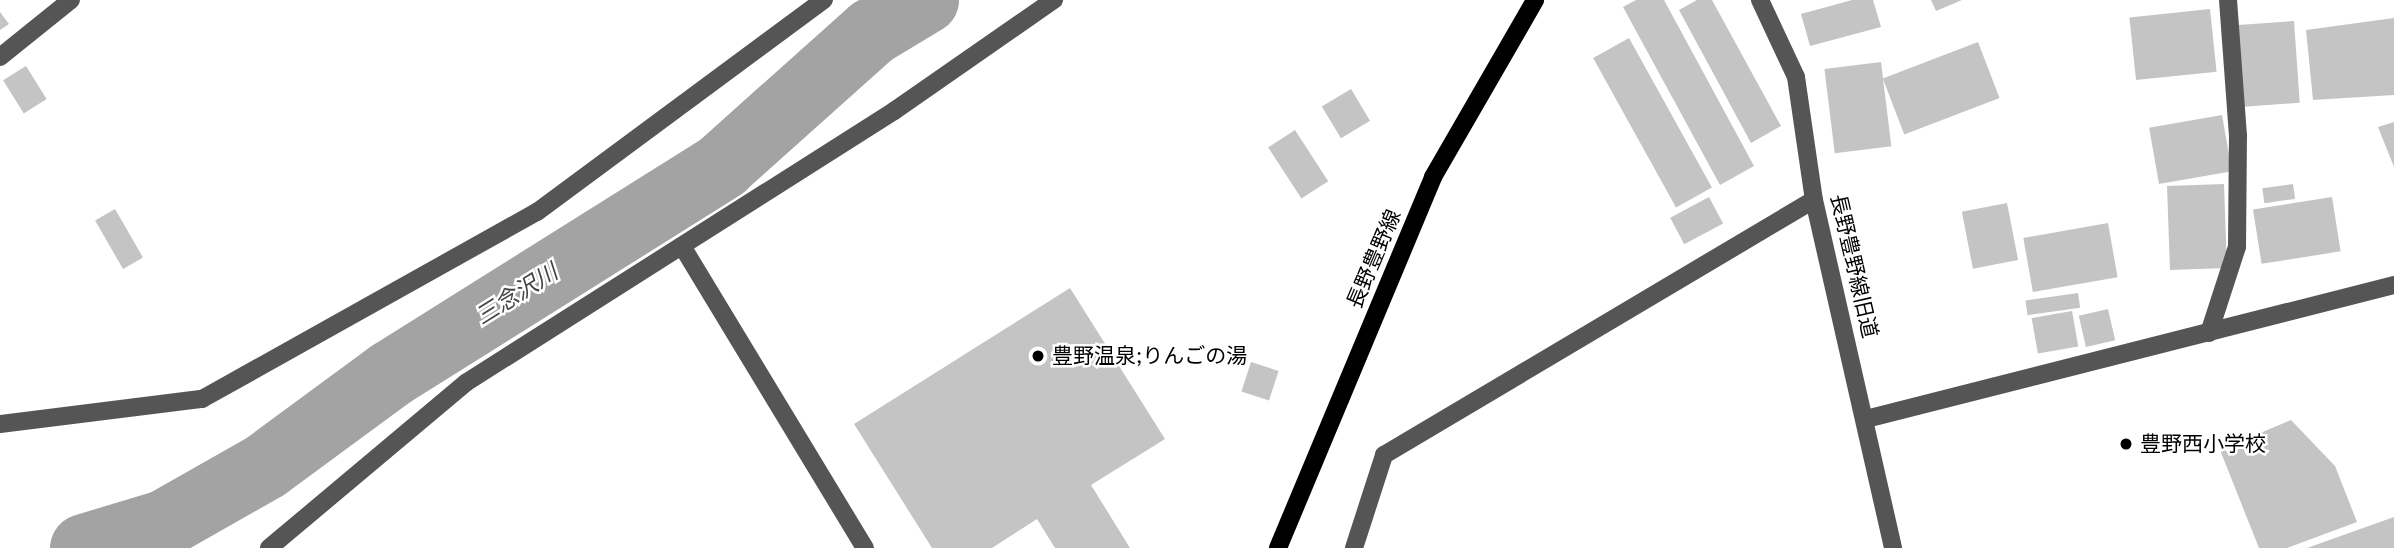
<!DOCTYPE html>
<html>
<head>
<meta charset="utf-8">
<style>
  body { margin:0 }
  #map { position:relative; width:2394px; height:548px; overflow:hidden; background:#fff; font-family:"Work Sans","Noto Sans JP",sans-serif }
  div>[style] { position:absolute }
  .stream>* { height:12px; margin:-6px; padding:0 6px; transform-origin:6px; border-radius:6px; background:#a3a3a3 }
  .river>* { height:68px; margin:-34px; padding:0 34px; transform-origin:34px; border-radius:34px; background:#a3a3a3 }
  .building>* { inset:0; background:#c4c4c4; transform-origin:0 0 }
  .minor>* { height:18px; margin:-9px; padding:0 9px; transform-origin:9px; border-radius:9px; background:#555 }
  .major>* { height:18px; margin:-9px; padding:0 9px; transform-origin:9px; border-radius:9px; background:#000 }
  .dots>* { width:19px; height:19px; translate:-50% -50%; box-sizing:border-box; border:4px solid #fff; border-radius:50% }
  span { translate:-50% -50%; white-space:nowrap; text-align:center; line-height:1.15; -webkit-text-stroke:5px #fff; paint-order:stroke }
  .street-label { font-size:21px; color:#000 }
  .poi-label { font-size:21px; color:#000 }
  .left { translate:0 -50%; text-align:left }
  .water-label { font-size:23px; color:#444; font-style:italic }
</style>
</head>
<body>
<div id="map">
  <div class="stream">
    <i style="left:126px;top:535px;width:15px;rotate:62deg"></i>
  </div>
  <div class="river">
    <i style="left:84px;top:548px;width:84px;rotate:-16.7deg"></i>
    <i style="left:164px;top:524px;width:117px;rotate:-29.6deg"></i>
    <i style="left:266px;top:466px;width:155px;rotate:-36.4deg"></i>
    <i style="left:391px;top:374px;width:391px;rotate:-32.1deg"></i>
    <i style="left:722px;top:166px;width:201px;rotate:-41.8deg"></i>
    <i style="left:872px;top:32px;width:62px;rotate:-31.1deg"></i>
  </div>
  <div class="building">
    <i style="clip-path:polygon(1636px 0,1664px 0,1754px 166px,1720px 185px,1623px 7px)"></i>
    <i style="clip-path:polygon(1697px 0,1712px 0,1781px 126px,1751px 143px,1679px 10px)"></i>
    <i style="clip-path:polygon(1852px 0,1873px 0,1881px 27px,1810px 46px,1801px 14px)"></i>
    <i style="clip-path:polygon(1931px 0,1962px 0,1936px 11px)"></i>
    <i style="left:2210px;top:9px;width:63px;height:81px;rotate:84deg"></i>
    <i style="clip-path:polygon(0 12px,9px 24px,0 30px)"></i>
    <i style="clip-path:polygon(2394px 18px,2394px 95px,2313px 100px,2306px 30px)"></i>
    <i style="left:2294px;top:21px;width:82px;height:56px;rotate:86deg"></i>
    <i style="left:1629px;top:38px;width:171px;height:41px;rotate:61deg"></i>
    <i style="left:1978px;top:42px;width:60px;height:102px;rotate:69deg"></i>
    <i style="left:1881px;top:62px;width:85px;height:57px;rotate:83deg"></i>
    <i style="left:26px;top:66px;width:39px;height:27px;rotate:58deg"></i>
    <i style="left:1351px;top:89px;width:37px;height:34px;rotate:59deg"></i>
    <i style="left:2222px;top:115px;width:57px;height:74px;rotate:80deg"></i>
    <i style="clip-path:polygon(2394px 122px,2394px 167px,2378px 127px)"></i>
    <i style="left:1295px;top:130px;width:61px;height:32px;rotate:57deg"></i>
    <i style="left:2224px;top:184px;width:84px;height:57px;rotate:88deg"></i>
    <i style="left:2293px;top:184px;width:15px;height:31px;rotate:82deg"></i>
    <i style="left:1709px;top:197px;width:30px;height:44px;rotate:62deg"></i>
    <i style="left:2332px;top:197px;width:55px;height:80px;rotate:81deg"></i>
    <i style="left:2007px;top:203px;width:58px;height:46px;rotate:79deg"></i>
    <i style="left:115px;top:209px;width:56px;height:23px;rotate:60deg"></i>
    <i style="left:2108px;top:223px;width:55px;height:86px;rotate:80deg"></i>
    <i style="clip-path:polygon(1070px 288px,1165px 439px,1091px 485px,1130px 548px,1055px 548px,1037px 519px,992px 548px,932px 548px,854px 424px)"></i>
    <i style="left:2078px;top:293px;width:15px;height:53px;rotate:82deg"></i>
    <i style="left:2108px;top:309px;width:32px;height:30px;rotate:77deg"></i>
    <i style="left:2072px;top:311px;width:36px;height:41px;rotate:80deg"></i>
    <i style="left:1251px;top:362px;width:29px;height:31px;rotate:18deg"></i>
    <i style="clip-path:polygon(2291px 420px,2335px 466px,2357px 522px,2287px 548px,2259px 548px,2220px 450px)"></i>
    <i style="clip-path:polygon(2394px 517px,2394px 548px,2307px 548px)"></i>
  </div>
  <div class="minor">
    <i style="left:1760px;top:0;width:85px;rotate:64.9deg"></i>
    <i style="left:1796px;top:77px;width:124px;rotate:81.7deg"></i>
    <i style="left:1814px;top:200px;width:357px;rotate:77.2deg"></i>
    <i style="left:0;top:57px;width:91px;rotate:-38.8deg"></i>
    <i style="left:682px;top:246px;width:353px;rotate:58.8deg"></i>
    <i style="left:2209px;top:333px;width:90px;rotate:-72deg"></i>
    <i style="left:2237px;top:247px;width:111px;rotate:-89.5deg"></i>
    <i style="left:2238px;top:136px;width:136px;rotate:-94.2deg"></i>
    <i style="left:1866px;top:419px;width:545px;rotate:-14.24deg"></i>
    <i style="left:0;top:424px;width:204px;rotate:-7.1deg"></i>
    <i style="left:202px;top:399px;width:384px;rotate:-29.2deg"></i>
    <i style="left:537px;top:212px;width:357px;rotate:-36.5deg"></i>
    <i style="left:269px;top:548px;width:258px;rotate:-40deg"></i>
    <i style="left:467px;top:382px;width:506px;rotate:-32.4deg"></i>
    <i style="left:894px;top:111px;width:195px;rotate:-34.8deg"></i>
    <i style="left:1354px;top:548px;width:98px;rotate:-72.1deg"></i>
    <i style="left:1384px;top:455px;width:500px;rotate:-30.7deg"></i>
  </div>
  <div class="major">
    <i style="left:1278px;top:548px;width:402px;rotate:-67.3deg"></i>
    <i style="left:1433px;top:177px;width:204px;rotate:-60deg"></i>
  </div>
  <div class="dots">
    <i style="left:1038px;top:356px;background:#000"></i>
    <i style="left:2126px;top:444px;background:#000"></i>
  </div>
  <div class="street-label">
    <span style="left:1374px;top:259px;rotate:-67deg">長野豊野線</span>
    <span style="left:1854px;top:266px;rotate:77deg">長野豊野線旧道</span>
  </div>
  <div class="poi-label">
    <span class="left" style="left:1052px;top:356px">豊野温泉;りんごの湯</span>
    <span class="left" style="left:2140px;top:444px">豊野西小学校</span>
  </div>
  <div class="water-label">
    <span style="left:517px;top:295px;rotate:-32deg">三念沢川</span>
  </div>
</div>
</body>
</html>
